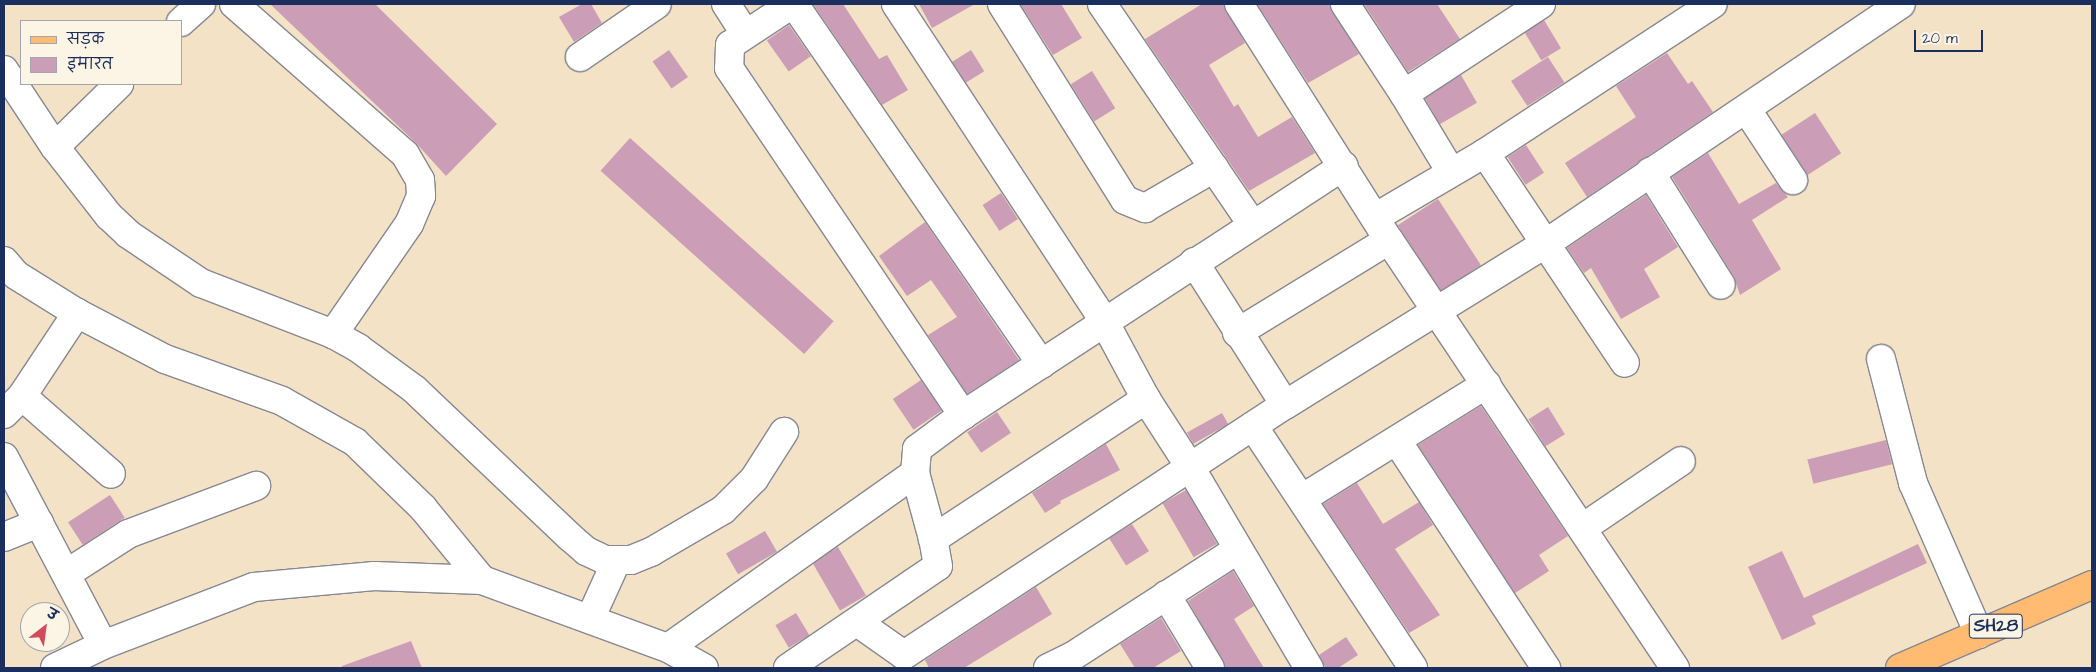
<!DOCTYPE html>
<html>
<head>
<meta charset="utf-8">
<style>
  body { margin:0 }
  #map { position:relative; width:2096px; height:672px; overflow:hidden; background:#f3e2c5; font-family:"Architects Daughter","Playpen Sans Deva",sans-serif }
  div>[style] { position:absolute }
  .building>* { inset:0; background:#cc9db7; transform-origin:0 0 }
  .roads { filter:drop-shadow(1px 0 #878892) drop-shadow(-1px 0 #878892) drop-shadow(0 1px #878892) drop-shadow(0 -1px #878892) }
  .minor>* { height:28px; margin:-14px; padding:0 14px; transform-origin:14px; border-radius:14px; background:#fff }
  .major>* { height:28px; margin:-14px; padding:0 14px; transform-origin:14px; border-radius:14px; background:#ffbb71 }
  span { translate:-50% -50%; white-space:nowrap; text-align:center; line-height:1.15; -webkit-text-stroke:4.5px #fcf5e5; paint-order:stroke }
  .shield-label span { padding:1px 4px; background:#fcf5e5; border:1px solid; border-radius:4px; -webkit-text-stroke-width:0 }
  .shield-label { font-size:18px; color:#1b2f5e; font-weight:700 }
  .frame { position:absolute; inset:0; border:5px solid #1b2f5e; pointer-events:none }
  .legend { position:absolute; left:20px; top:20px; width:162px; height:65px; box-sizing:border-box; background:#fcf5e5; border:1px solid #a2a6af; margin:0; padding:6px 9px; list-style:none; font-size:15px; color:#1b2f5e }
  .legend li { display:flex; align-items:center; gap:10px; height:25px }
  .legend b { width:25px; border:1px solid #a2a6af }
  .north { position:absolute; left:20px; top:602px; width:50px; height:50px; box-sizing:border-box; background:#fcf5e5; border:1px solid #a2a6af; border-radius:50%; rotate:30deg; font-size:14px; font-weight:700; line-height:20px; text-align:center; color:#1b2f5e }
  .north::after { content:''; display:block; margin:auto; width:18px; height:22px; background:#d1495b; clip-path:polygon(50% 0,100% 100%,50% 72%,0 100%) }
  .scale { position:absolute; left:1914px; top:30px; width:69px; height:22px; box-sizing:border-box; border:2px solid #1b2f5e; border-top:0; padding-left:6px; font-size:15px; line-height:18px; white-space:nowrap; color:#1b2f5e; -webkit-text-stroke:4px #fcf5e5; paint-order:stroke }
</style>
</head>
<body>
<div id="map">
  <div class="building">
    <i style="clip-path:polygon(270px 4px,375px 4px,497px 124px,446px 176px,415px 142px)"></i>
    <i style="clip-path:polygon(582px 4px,591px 4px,602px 23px,574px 42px,559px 17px)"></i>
    <i style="clip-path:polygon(813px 4px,843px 4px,879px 59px,887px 55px,908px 90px,882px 105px)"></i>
    <i style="clip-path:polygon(919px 4px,975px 4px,932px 28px)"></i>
    <i style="clip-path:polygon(1020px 4px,1061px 4px,1082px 38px,1053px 55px)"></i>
    <i style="clip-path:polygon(1202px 4px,1224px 4px,1245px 43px,1209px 65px,1234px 107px,1238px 104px,1258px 137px,1292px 117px,1315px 153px,1249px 191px,1145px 39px)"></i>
    <i style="clip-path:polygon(1257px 4px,1330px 4px,1359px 54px,1308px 83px)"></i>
    <i style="clip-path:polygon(1364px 4px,1437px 4px,1460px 39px,1408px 72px)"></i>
    <i style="left:1544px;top:20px;width:33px;height:23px;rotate:59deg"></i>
    <i style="left:789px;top:25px;width:38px;height:27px;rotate:55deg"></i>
    <i style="left:669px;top:50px;width:33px;height:20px;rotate:55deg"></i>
    <i style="left:971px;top:50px;width:25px;height:22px;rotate:58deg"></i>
    <i style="clip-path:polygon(1667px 53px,1688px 84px,1692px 81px,1713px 112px,1587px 197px,1565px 163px,1636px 117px,1616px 86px)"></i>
    <i style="left:1548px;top:57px;width:30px;height:44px;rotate:57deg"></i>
    <i style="left:1092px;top:71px;width:44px;height:25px;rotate:58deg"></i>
    <i style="left:1461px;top:75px;width:32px;height:43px;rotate:60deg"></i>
    <i style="left:1815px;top:113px;width:48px;height:40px;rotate:57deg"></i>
    <i style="left:630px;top:138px;width:274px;height:44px;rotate:42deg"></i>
    <i style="left:1526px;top:145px;width:33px;height:22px;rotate:57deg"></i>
    <i style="clip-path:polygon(1708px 153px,1739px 204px,1776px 183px,1788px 197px,1752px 220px,1781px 269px,1740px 295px,1734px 277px,1672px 177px)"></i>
    <i style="left:1001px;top:193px;width:31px;height:22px;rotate:57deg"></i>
    <i style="clip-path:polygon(1646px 195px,1678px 247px,1644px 269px,1660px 297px,1621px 319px,1591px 268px,1584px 273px,1567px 248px)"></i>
    <i style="left:1438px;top:199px;width:79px;height:48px;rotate:57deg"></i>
    <i style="clip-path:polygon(925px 222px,1019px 360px,967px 394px,928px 335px,957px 317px,931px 280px,907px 296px,879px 256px)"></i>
    <i style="left:921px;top:380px;width:37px;height:34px;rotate:56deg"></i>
    <i style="clip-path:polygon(1481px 406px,1568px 536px,1539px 555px,1549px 571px,1515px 593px,1418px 445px)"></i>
    <i style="left:1548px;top:407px;width:32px;height:23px;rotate:58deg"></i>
    <i style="left:997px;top:412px;width:25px;height:36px;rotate:56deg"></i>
    <i style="left:1222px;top:413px;width:13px;height:40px;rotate:61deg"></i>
    <i style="left:1886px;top:440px;width:25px;height:81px;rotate:76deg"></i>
    <i style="clip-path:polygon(1106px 444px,1120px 470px,1060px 501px,1061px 503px,1045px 513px,1032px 493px)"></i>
    <i style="clip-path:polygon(1357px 483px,1383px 524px,1419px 502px,1433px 525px,1395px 549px,1440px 615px,1409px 633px,1323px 504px)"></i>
    <i style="left:1186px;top:490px;width:62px;height:27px;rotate:60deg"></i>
    <i style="left:110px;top:495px;width:27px;height:50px;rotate:57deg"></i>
    <i style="left:1132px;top:524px;width:32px;height:27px;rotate:58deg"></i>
    <i style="left:765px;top:531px;width:24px;height:45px;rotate:60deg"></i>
    <i style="clip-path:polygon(1918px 544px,1927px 563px,1812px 616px,1816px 624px,1782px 640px,1748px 567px,1782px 551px,1804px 598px)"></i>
    <i style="left:838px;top:547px;width:56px;height:30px;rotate:60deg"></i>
    <i style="clip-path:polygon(1233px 571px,1254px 606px,1234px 619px,1264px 668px,1226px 668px,1188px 601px)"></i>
    <i style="clip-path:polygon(1036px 587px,1052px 614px,964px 668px,929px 668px,925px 660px)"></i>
    <i style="left:796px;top:613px;width:26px;height:24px;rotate:59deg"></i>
    <i style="clip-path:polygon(1161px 618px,1181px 651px,1153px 668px,1135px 668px,1120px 644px)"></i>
    <i style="clip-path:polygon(1346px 637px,1358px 655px,1338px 668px,1325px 668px,1319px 655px)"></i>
    <i style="clip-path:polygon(411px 641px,422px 668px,342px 668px,342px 666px)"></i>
  </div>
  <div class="roads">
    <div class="minor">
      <i style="left:234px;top:4px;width:227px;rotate:41.3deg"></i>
      <i style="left:405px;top:154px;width:30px;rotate:60deg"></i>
      <i style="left:420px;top:180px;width:16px;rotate:86deg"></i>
      <i style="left:421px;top:196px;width:30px;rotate:113deg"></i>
      <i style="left:409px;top:224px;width:134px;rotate:124.6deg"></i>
      <i style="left:726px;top:4px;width:35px;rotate:57deg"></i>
      <i style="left:792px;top:4px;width:74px;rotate:146.5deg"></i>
      <i style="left:730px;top:45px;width:23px;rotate:92deg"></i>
      <i style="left:729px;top:68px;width:419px;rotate:56deg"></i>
      <i style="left:794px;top:4px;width:437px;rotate:55.5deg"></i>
      <i style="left:896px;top:4px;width:379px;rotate:56.7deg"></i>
      <i style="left:1104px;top:321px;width:89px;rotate:61.7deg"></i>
      <i style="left:1146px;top:399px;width:81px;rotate:57.1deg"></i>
      <i style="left:1190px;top:467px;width:234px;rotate:59.4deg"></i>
      <i style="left:1002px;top:4px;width:231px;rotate:57.9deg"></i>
      <i style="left:1125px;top:200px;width:22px;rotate:22deg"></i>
      <i style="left:1145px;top:208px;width:80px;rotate:-30.1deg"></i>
      <i style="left:1102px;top:4px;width:266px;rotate:55.7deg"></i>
      <i style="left:1239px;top:4px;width:280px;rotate:57.6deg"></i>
      <i style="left:1389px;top:240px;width:515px;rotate:56.25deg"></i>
      <i style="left:1345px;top:4px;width:108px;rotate:56.8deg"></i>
      <i style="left:1404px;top:94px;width:91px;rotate:58.9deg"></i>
      <i style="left:181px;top:22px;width:27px;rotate:-42deg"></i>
      <i style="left:580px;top:57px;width:93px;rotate:-34.5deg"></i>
      <i style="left:4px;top:70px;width:92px;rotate:56.5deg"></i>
      <i style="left:55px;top:147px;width:88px;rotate:52deg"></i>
      <i style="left:109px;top:216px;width:26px;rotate:43deg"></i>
      <i style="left:128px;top:234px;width:88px;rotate:33.9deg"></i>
      <i style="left:201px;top:283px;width:142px;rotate:21.1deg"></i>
      <i style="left:333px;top:334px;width:29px;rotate:29deg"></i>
      <i style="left:358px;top:348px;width:69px;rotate:36.2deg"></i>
      <i style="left:414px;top:389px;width:215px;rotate:43.5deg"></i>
      <i style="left:570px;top:537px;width:21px;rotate:41deg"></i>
      <i style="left:586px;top:551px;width:21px;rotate:25deg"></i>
      <i style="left:605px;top:560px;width:26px"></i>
      <i style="left:631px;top:560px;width:22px;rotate:-22deg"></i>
      <i style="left:651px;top:552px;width:83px;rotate:-30.3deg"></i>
      <i style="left:723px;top:510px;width:44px;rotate:-45deg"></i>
      <i style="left:754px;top:479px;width:56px;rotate:-57.4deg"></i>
      <i style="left:1404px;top:94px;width:164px;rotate:-33.3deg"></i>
      <i style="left:1747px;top:110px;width:84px;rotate:56.7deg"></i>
      <i style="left:55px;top:147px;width:90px;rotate:-44.5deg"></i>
      <i style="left:1485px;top:153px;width:252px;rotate:56.3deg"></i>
      <i style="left:1650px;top:172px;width:133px;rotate:57.9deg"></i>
      <i style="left:1376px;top:217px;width:126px;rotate:-30.4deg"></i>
      <i style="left:1485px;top:153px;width:272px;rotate:-33.2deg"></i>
      <i style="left:4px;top:261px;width:18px;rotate:49deg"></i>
      <i style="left:16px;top:275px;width:72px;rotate:31.9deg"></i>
      <i style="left:77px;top:313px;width:99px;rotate:27.6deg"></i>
      <i style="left:165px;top:359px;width:124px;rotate:19.7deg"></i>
      <i style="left:282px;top:401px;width:84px;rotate:29.3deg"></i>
      <i style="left:355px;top:442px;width:95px;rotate:44.1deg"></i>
      <i style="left:423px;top:508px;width:93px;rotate:50.7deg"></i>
      <i style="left:1194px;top:262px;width:169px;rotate:57.5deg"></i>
      <i style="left:1237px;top:333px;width:178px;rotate:-31.5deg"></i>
      <i style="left:1881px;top:359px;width:128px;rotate:75.5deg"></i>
      <i style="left:1913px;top:483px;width:165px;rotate:66.4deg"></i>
      <i style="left:22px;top:396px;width:118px;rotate:41.2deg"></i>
      <i style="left:4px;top:414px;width:25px;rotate:-45deg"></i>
      <i style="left:22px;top:396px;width:100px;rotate:-56.5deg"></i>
      <i style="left:1253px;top:426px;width:290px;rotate:56.5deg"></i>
      <i style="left:1397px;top:441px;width:272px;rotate:56.7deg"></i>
      <i style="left:4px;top:457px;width:212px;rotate:62.2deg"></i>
      <i style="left:915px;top:473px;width:68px;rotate:74.7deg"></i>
      <i style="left:1303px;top:498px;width:216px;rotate:-31.8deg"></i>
      <i style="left:1584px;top:527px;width:117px;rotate:-34.2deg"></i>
      <i style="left:4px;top:537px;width:38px;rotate:-22deg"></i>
      <i style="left:66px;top:574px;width:74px;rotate:-32.8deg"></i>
      <i style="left:128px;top:534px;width:137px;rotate:-20.6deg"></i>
      <i style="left:1166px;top:595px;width:85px;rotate:58.9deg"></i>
      <i style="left:590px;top:619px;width:63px;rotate:-65.5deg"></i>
      <i style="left:857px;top:622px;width:57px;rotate:35.1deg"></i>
      <i style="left:904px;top:655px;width:456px;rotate:-33.3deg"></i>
      <i style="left:1285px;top:405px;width:306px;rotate:-31.8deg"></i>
      <i style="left:1545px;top:244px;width:429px;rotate:-34deg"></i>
      <i style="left:668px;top:648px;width:303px;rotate:-35.3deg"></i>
      <i style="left:915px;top:473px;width:24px;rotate:-85deg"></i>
      <i style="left:917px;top:449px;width:57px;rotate:-36.5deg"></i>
      <i style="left:963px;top:415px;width:455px;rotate:-33.2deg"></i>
      <i style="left:55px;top:668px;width:53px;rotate:-25.6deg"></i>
      <i style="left:103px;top:645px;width:162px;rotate:-21deg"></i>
      <i style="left:254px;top:587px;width:121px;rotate:-5.2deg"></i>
      <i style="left:374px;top:576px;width:108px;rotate:2.1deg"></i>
      <i style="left:482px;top:580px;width:198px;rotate:20.1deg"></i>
      <i style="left:668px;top:648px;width:41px;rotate:29.1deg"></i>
      <i style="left:788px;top:668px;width:181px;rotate:-34.2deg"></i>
      <i style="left:938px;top:566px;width:27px;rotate:-100deg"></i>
      <i style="left:933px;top:539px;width:255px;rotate:-33.3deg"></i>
      <i style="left:1048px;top:668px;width:28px;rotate:-26deg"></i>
      <i style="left:1073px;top:656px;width:195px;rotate:-32.9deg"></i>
    </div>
    <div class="major">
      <i style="left:1900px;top:668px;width:209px;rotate:-23.4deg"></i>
    </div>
  </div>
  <div class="shield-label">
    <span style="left:1996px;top:626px">SH28</span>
  </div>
  <div class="frame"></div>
  <ul class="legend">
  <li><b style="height:6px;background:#ffbb71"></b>सड़क</li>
  <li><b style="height:14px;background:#cc9db7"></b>इमारत</li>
  </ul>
  <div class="north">उ</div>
  <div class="scale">20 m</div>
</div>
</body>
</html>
